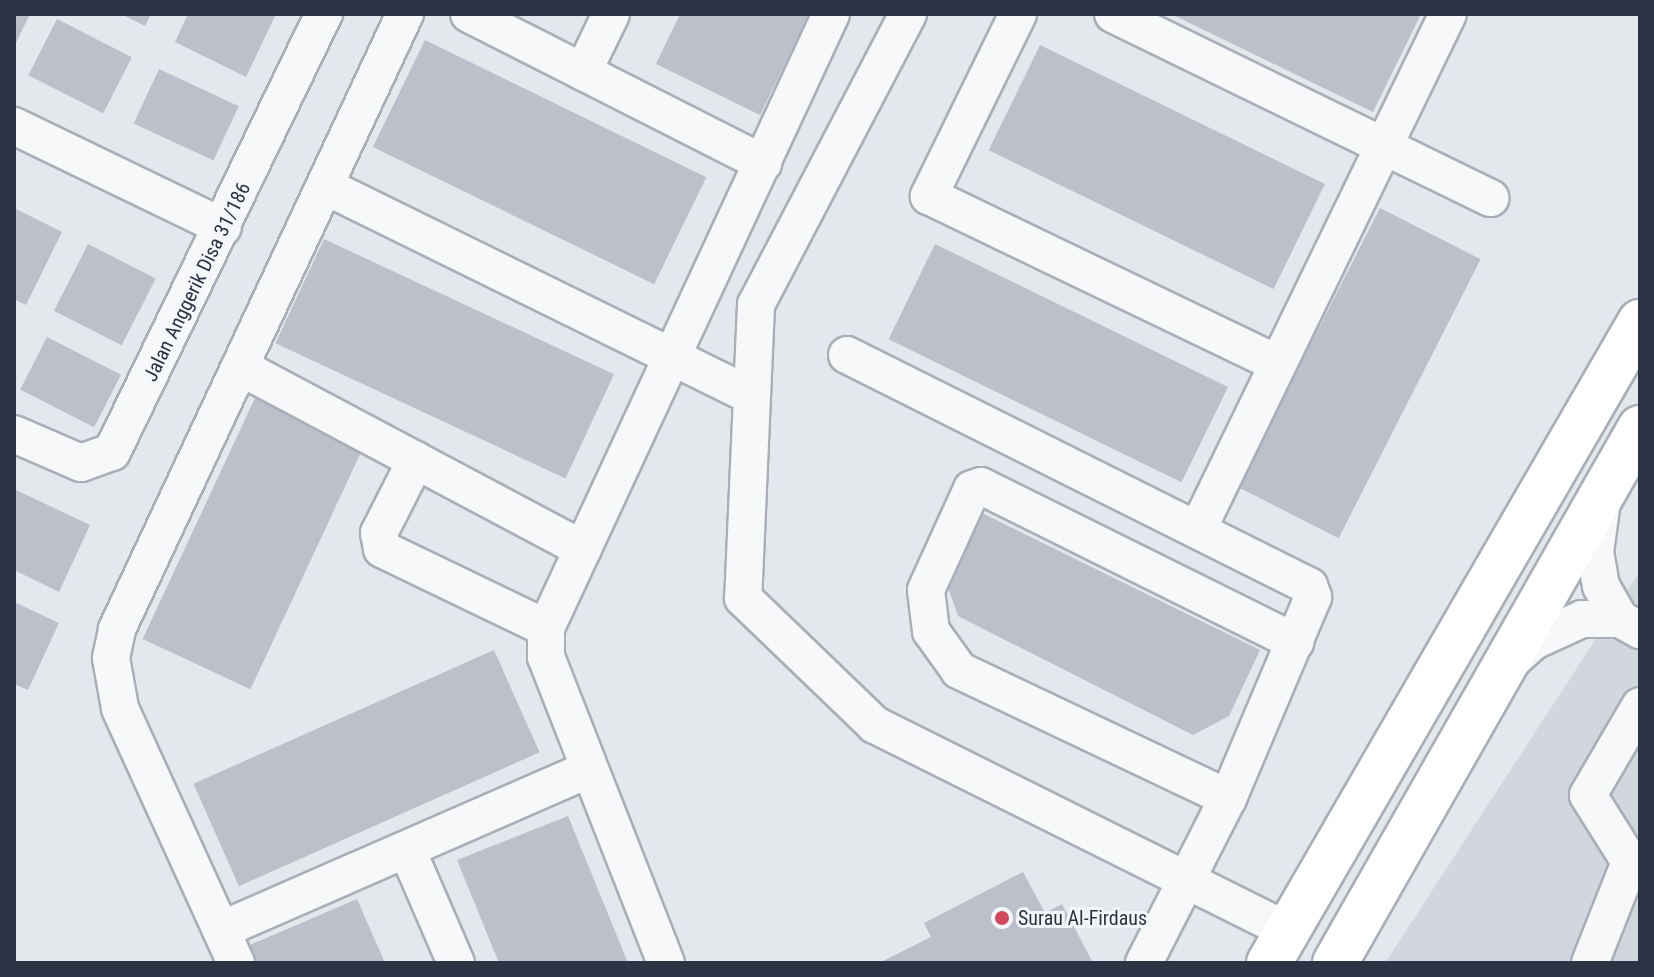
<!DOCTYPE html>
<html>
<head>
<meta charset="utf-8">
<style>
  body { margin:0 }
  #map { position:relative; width:1654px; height:977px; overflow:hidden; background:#e4e7ec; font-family:"Roboto Condensed",sans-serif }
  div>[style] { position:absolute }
  .built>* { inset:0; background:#d2d6de }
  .building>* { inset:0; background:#bbc0ca; transform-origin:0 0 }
  .roads { filter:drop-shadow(2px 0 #a9aeb7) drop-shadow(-2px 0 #a9aeb7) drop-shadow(0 2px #a9aeb7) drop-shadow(0 -2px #a9aeb7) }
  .minor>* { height:36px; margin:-18px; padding:0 18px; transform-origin:18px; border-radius:18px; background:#f7f8fa }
  .major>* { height:44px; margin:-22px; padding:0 22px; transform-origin:22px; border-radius:22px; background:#fff }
  .dots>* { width:22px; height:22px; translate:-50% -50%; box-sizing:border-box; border:4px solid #f4f6f9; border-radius:50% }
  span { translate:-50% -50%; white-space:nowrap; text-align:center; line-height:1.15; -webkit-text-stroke:6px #f4f6f9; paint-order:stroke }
  .street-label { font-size:20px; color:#2b3445 }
  .poi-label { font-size:20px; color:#2b3445 }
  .left { translate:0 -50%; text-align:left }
  .frame { position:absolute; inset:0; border:16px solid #2b3445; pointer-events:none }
</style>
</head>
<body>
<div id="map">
  <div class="built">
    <i style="clip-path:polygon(1640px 571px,1640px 963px,1385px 963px)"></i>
  </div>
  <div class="building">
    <i style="clip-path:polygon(14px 14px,30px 14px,14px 47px)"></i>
    <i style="clip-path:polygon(121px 14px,151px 14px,145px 26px)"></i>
    <i style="clip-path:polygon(188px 14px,276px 14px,246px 77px,175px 42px)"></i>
    <i style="clip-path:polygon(680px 14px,809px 14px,760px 115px,656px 64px)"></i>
    <i style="clip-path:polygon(1171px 14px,1421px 14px,1373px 112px)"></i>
    <i style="left:57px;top:19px;width:84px;height:63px;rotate:27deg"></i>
    <i style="left:425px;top:40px;width:313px;height:119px;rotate:26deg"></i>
    <i style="left:1040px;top:45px;width:317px;height:117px;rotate:26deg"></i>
    <i style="left:159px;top:69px;width:88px;height:60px;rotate:25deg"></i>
    <i style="clip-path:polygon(14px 208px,62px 232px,26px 305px,14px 299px)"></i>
    <i style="left:1380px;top:208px;width:113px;height:313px;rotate:27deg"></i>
    <i style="left:324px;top:239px;width:320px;height:115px;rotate:25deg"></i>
    <i style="left:88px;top:244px;width:76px;height:75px;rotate:27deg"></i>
    <i style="left:935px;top:244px;width:326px;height:106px;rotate:26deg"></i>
    <i style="left:47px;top:337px;width:83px;height:59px;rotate:27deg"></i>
    <i style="left:255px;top:398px;width:119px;height:266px;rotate:25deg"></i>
    <i style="clip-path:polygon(16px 490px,90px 525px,59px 592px,14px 570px)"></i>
    <i style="clip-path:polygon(978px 511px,1260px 650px,1229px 716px,1193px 735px,958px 616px,946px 582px)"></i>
    <i style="clip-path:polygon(14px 602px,59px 623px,28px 690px,14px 684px)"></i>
    <i style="left:494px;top:650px;width:112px;height:329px;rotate:66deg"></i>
    <i style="clip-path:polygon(568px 816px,628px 963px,499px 963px,457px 860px)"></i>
    <i style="clip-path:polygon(1023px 872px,1045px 913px,1062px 904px,1093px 963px,879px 963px,931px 937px,924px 923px)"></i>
    <i style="clip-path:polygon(357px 899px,385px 963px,252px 963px,245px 947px)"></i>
  </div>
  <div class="roads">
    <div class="minor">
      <i style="left:469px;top:14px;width:330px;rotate:26.9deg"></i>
      <i style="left:908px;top:14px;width:328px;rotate:117.6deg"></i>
      <i style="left:756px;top:305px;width:293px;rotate:92.5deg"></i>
      <i style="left:743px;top:598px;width:183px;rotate:43.9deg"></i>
      <i style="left:875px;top:725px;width:462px;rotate:26.5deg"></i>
      <i style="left:1018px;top:14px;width:203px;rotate:116.1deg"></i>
      <i style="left:929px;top:196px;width:387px;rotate:25.7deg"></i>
      <i style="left:1113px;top:14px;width:420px;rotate:26deg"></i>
      <i style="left:583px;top:72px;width:64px;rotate:-64.2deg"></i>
      <i style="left:14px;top:126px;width:232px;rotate:25.8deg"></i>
      <i style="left:329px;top:188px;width:467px;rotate:26.2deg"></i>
      <i style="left:847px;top:355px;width:517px;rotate:26.57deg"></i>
      <i style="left:1309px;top:586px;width:12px;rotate:70deg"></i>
      <i style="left:1313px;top:597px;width:218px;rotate:112.9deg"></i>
      <i style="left:1228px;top:798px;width:185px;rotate:117deg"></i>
      <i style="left:242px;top:368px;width:386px;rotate:28deg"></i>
      <i style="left:14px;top:434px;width:73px;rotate:23.4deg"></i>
      <i style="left:81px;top:463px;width:33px;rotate:-20deg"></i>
      <i style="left:112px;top:452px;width:487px;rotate:-64.2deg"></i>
      <i style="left:416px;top:460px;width:82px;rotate:116.9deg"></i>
      <i style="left:379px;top:533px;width:16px;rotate:79deg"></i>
      <i style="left:382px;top:549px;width:182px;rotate:25.7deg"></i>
      <i style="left:1602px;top:501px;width:51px;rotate:97.8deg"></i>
      <i style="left:1595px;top:552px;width:35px;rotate:80deg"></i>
      <i style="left:1601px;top:586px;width:38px;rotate:60deg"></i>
      <i style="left:1198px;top:529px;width:572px;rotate:-64.11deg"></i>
      <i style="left:1509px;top:663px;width:31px;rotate:-42deg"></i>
      <i style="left:1532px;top:642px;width:55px;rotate:-24.7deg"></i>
      <i style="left:1582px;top:619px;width:38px"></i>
      <i style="left:1620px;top:619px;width:23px;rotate:29deg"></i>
      <i style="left:1228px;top:798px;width:298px;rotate:-154.6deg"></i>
      <i style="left:959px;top:670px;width:48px;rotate:-125.7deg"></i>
      <i style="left:931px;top:631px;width:41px;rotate:-97deg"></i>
      <i style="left:926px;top:590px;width:111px;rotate:-65.5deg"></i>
      <i style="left:972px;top:489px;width:9px;rotate:-18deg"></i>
      <i style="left:981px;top:486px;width:351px;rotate:26.4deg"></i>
      <i style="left:408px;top:852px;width:121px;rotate:66.6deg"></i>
      <i style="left:221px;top:930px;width:399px;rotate:-23.6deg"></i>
      <i style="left:236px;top:963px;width:280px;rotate:-114.5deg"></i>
      <i style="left:120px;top:708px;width:51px;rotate:-100.2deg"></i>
      <i style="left:111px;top:658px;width:30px;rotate:-78deg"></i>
      <i style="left:117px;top:629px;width:679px;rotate:-64.91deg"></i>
      <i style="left:666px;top:963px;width:329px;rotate:-111.4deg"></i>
      <i style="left:546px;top:657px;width:29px;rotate:-90deg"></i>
      <i style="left:546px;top:628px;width:677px;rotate:-65.1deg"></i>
      <i style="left:1590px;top:963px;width:109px;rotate:-68.4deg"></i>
      <i style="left:1630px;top:862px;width:79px;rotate:-122.1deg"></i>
      <i style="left:1588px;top:795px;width:103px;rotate:-59.7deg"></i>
    </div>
    <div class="major">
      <i style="left:1269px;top:963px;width:741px;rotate:-59.94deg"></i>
      <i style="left:1335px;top:963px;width:616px;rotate:-60.31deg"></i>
    </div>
  </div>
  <div class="dots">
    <i style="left:1002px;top:918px;background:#d1495b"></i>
  </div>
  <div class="street-label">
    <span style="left:197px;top:282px;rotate:-64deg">Jalan Anggerik Disa 31/186</span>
  </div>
  <div class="poi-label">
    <span class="left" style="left:1018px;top:918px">Surau Al-Firdaus</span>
  </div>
  <div class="frame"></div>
</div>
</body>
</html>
